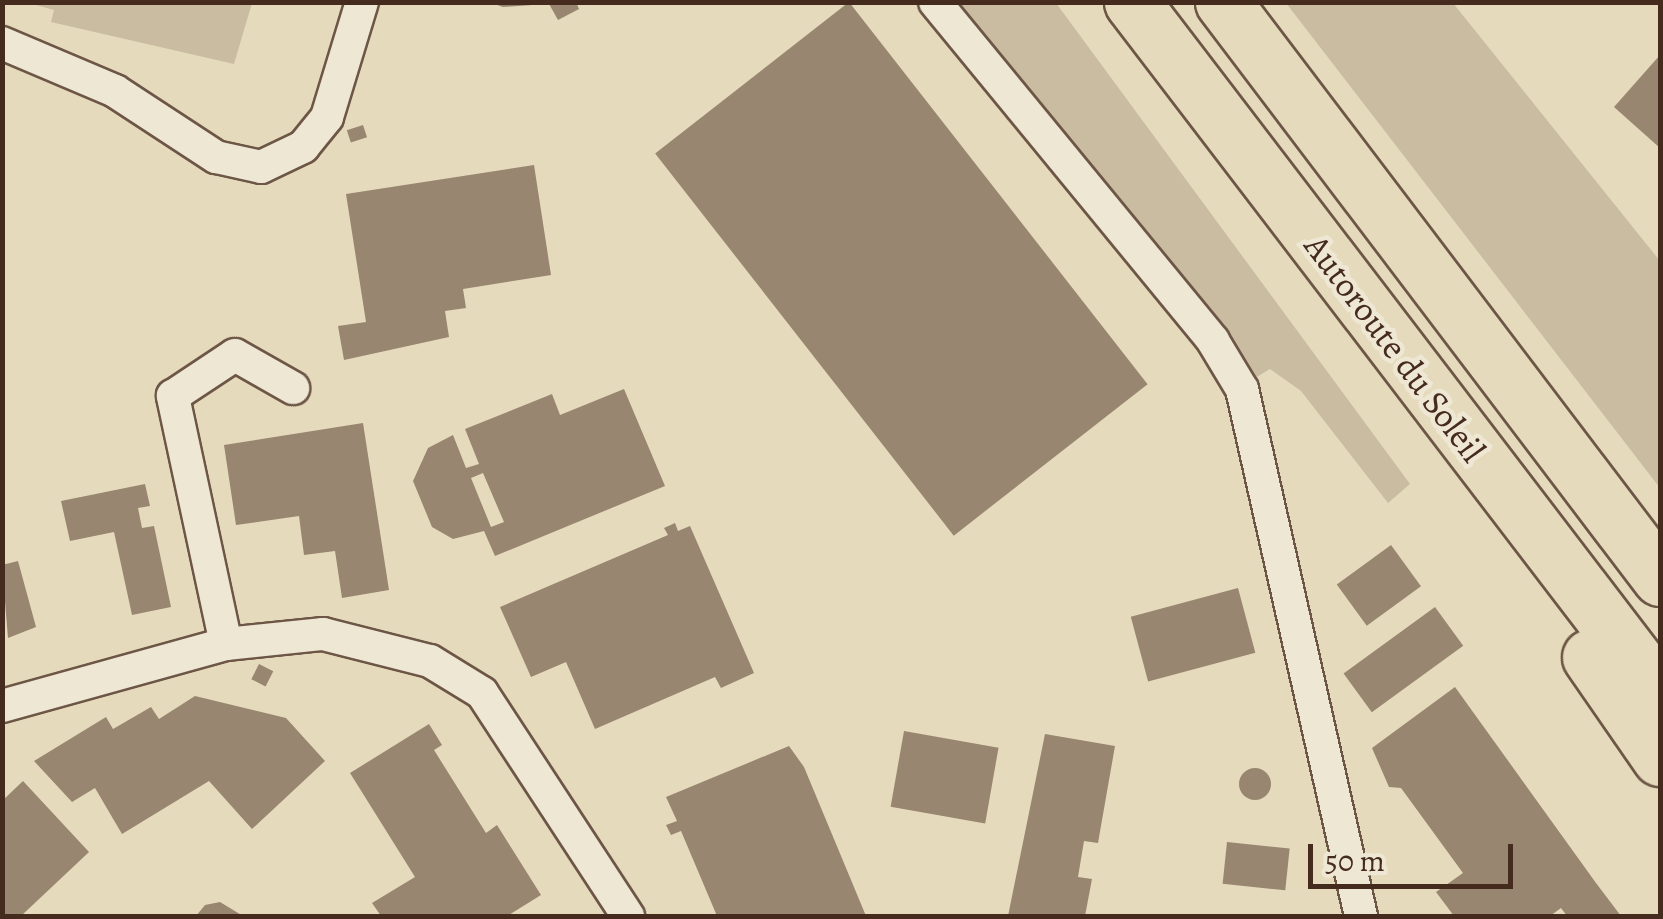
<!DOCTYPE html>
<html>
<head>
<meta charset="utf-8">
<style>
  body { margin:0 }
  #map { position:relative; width:1663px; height:919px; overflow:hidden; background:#e5dabc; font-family:Alegreya,serif }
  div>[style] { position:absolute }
  .green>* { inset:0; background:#cabca1 }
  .building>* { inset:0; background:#988670; transform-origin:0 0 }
  .round { border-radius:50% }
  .roads { filter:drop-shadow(2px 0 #6d5646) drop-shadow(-2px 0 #6d5646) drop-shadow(0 2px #6d5646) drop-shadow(0 -2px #6d5646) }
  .street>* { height:32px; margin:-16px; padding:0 16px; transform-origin:16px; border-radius:16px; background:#eee7d3 }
  .highway>* { height:55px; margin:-27.5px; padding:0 27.5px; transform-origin:27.5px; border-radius:27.5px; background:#e5dabc }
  span { translate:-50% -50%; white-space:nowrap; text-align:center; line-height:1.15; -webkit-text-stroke:9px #eee7d3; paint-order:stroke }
  .street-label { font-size:35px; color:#452a1e }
  .frame { position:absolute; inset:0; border:5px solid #452a1e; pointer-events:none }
  .scale { position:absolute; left:1308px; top:844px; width:205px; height:45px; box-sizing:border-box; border:5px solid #452a1e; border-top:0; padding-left:12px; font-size:30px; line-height:35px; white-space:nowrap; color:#452a1e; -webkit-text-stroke:8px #eee7d3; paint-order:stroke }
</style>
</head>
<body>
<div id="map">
  <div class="green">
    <i style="clip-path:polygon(29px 3px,252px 3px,234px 64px,51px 22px,54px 10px)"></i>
    <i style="clip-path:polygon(944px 3px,1056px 3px,1410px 484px,1388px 503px,1301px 391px,1270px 369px,1250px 381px)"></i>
    <i style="clip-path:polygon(1286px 3px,1453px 3px,1660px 261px,1660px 488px)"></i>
  </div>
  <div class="building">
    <i style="clip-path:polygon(489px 2px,532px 2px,532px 5px,503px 7px)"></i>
    <i style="clip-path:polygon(548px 2px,576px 2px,579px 9px,558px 20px)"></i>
    <i style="left:849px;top:2px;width:485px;height:246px;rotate:52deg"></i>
    <i style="clip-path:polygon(1660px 55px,1660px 148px,1614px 107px)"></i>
    <i style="left:363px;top:125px;width:13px;height:17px;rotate:72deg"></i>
    <i style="clip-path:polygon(534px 165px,551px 275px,463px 289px,466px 308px,445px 311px,449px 337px,344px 360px,338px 326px,366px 322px,346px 194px)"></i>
    <i style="clip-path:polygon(evenodd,624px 389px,665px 486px,495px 556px,484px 531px,453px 539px,432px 527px,413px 481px,428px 448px,453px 435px,466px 468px,479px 464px,465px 429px,552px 394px,560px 415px,624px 389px,483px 473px,504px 522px,491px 527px,471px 478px,483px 473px)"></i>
    <i style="clip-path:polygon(363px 423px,389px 590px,342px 598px,335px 551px,304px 555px,299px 516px,236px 525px,224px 445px)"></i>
    <i style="clip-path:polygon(145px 484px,150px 506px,138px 508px,142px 528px,154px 526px,171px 607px,132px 615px,114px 532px,70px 541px,61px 501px)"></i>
    <i style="clip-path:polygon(675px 523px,678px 531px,690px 526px,754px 673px,721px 688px,715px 677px,595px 729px,566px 662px,531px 677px,500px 607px,668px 535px,664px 528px)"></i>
    <i style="left:1391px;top:545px;width:51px;height:67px;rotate:54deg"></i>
    <i style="clip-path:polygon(18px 561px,36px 627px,8px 638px,2px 565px)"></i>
    <i style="left:1238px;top:588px;width:67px;height:111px;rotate:75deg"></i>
    <i style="left:1435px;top:607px;width:48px;height:113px;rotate:54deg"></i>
    <i style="left:259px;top:664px;width:16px;height:17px;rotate:27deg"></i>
    <i style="clip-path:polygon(1455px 687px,1596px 883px,1621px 916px,1567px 916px,1561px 908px,1550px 916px,1454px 916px,1436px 892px,1463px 873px,1401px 788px,1389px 787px,1372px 748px)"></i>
    <i style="clip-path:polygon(195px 696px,286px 718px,325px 761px,252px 829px,209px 781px,122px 834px,95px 788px,72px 802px,34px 761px,106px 717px,113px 729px,151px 707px,159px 719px)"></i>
    <i style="clip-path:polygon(429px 724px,442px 745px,434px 750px,486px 833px,497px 825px,541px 895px,507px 916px,381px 916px,372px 903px,415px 877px,350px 773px)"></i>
    <i style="left:904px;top:731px;width:96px;height:77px;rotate:10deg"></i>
    <i style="clip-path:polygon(1045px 734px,1115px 746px,1098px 843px,1084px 841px,1078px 877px,1092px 879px,1085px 916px,1008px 916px)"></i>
    <i style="clip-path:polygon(789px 746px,804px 767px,866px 916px,717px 916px,681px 831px,671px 835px,666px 825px,677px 821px,666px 797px)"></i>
    <i class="round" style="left:1239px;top:768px;width:32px;height:32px"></i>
    <i style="clip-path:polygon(23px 781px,89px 852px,21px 916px,2px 916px,2px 801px)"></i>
    <i style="left:1227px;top:842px;width:63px;height:42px;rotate:6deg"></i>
    <i style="clip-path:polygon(220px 902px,243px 916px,196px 916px,205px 905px)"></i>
  </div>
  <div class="roads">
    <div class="street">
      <i style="left:935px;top:2px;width:438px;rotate:50.6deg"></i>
      <i style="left:1213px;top:341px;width:56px;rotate:58.9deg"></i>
      <i style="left:1242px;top:389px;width:540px;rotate:77.28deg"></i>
      <i style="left:2px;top:43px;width:123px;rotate:23deg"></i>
      <i style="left:115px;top:91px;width:121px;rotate:33.2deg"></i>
      <i style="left:216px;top:157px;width:46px;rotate:12.5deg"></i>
      <i style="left:261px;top:167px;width:47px;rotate:-25.5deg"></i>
      <i style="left:303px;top:147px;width:38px;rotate:-51deg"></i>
      <i style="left:327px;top:117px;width:120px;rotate:-73.1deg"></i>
      <i style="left:226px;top:644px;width:254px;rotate:-102.1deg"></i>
      <i style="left:173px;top:396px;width:74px;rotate:-33.5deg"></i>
      <i style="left:235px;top:355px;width:67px;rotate:29.6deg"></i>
      <i style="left:2px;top:706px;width:232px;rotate:-15.5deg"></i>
      <i style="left:226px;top:644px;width:98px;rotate:-5.9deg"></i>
      <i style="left:323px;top:634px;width:110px;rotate:14.2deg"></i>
      <i style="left:430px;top:661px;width:61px;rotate:31.6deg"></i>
      <i style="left:482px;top:693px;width:267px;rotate:56.8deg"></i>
    </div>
    <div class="highway">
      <i style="left:1132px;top:2px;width:869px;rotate:52.58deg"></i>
      <i style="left:1223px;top:2px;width:723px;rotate:52.81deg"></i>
      <i style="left:1590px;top:657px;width:123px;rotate:55.3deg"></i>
    </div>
  </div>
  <div class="street-label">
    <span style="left:1395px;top:348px;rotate:53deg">Autoroute du Soleil</span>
  </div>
  <div class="frame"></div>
  <div class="scale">50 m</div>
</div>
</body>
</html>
